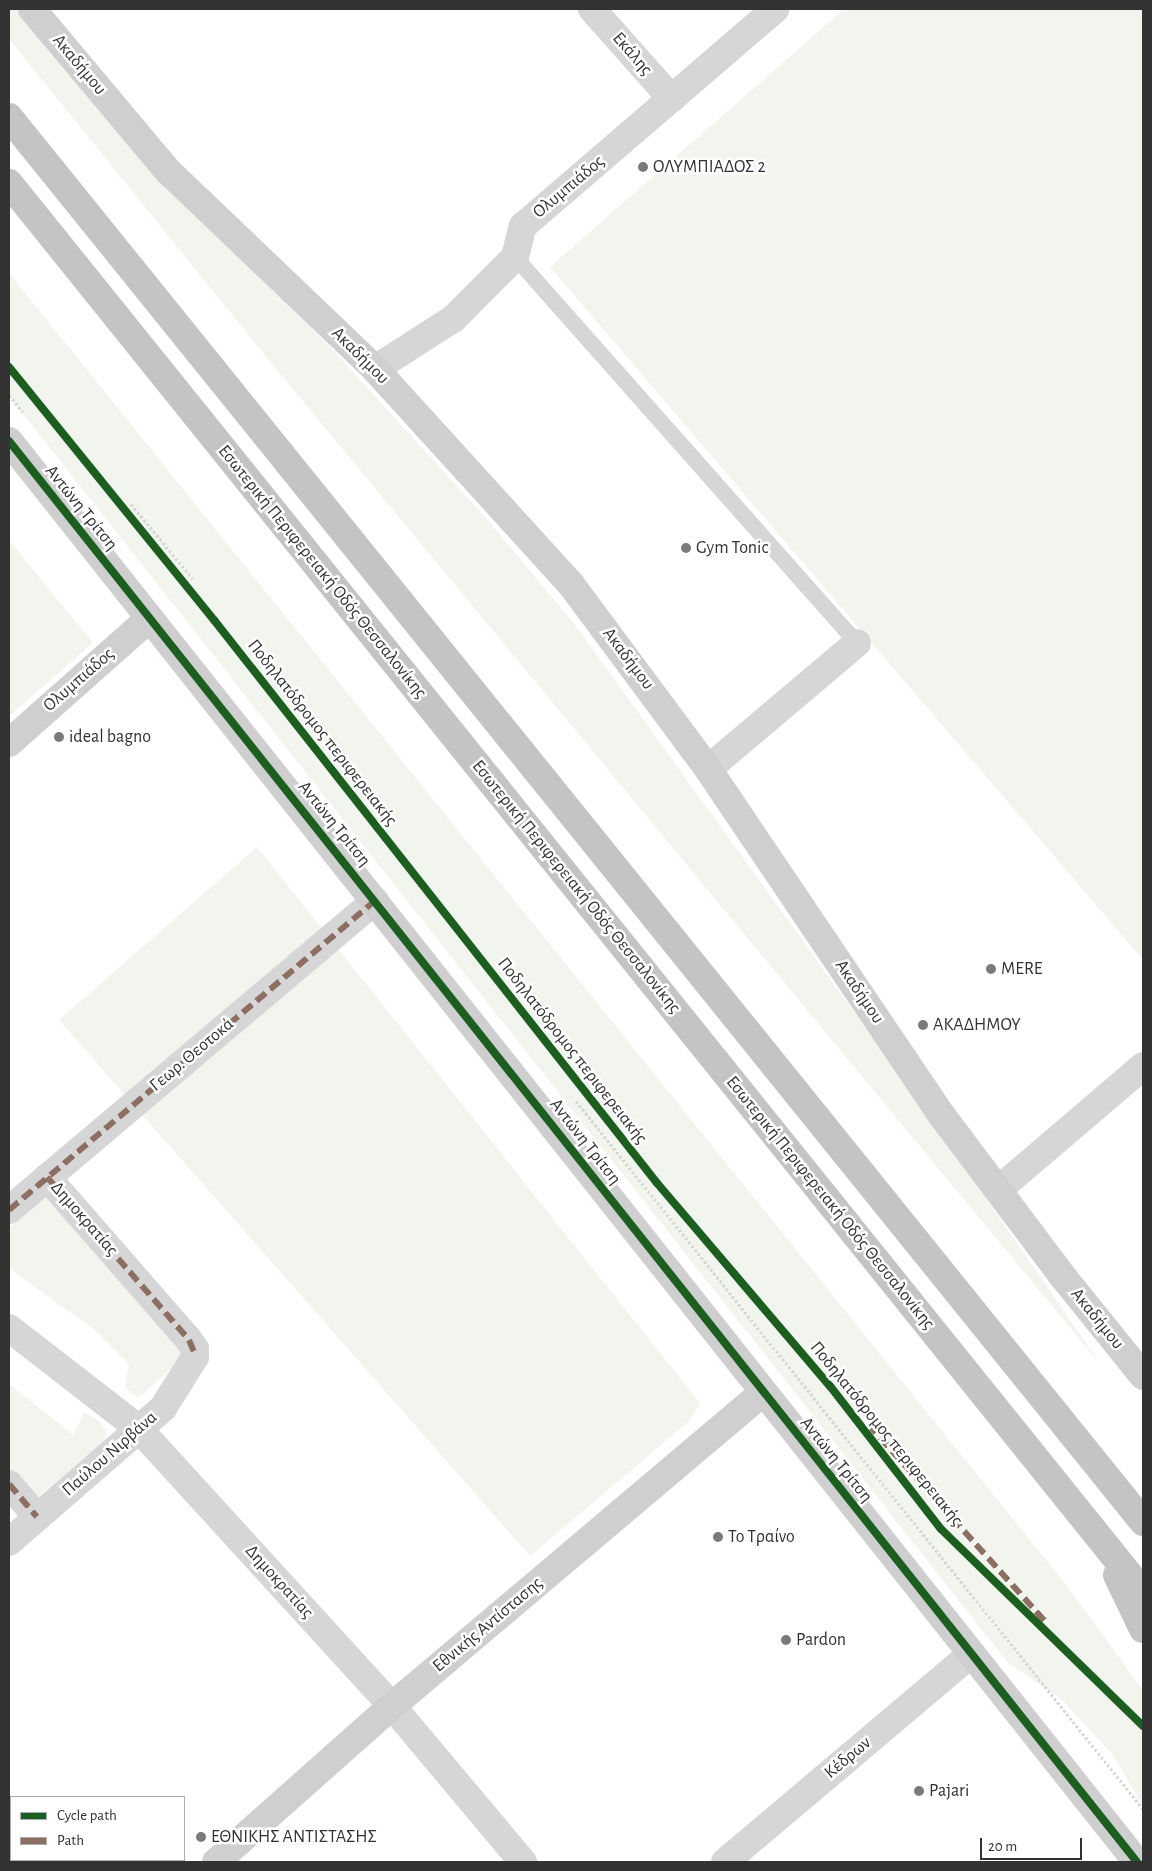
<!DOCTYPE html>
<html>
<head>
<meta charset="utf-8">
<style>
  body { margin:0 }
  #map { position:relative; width:1152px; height:1871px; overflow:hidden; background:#fff; font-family:"Alegreya Sans",sans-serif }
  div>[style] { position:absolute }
  .green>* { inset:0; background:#f2f5ed }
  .path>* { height:3px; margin-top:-1.5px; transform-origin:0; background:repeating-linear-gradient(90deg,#d6d6d6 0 2.5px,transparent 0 5px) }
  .lane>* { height:16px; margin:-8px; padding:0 8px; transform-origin:8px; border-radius:8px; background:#d6d6d6 }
  .street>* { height:28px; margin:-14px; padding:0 14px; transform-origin:14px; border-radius:14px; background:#d6d6d6 }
  .secondary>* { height:28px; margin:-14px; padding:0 14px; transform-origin:14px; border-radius:14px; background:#cfcfcf }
  .highway>* { height:28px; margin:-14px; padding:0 14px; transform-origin:14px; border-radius:14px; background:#c4c4c4 }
  .quiet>* { height:6px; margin-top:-3px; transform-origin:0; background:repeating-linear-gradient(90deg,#8d6e63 0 12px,transparent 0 18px) }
  .cycleway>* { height:8px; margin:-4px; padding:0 4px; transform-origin:4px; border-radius:4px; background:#1b5e20 }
  .dots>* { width:14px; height:14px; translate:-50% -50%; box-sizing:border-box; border:2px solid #fff; border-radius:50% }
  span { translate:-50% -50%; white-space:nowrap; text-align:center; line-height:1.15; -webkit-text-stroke:5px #fff; paint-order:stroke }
  .street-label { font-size:18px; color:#323232 }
  .poi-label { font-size:18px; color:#323232 }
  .left { translate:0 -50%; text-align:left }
  .frame { position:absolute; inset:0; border:10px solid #323232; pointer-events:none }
  .legend { position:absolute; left:10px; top:1796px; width:175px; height:65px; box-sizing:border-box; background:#fff; border:1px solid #adadad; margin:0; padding:6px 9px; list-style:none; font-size:15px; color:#323232 }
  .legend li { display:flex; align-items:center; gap:10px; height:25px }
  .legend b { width:25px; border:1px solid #adadad }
  .scale { position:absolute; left:980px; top:1838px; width:102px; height:22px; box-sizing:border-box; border:2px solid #323232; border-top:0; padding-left:6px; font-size:15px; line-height:18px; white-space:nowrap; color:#323232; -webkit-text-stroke:4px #fff; paint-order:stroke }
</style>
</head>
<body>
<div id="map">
  <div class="green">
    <i style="clip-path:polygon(9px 9px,17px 9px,120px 134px,331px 348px,485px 517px,576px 626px,937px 1127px,1101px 1365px,263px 353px,9px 39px)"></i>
    <i style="clip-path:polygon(844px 9px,1143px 9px,1143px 960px,550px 267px)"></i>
    <i style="clip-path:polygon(9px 273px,1067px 1586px,1143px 1690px,1143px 1806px,1113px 1755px,1062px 1700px,1008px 1663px,9px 396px)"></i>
    <i style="clip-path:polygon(9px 540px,93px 643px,9px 716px)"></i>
    <i style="clip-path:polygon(257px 847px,700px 1403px,688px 1422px,530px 1556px,59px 1020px)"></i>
    <i style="clip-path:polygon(46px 1195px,183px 1354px,179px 1362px,138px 1398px,125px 1387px,129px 1364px,96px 1331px,9px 1268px,9px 1227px)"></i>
    <i style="clip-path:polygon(9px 1384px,73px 1435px,84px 1412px,99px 1421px,107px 1431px,104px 1441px,36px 1499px,9px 1468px)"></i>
  </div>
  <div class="path">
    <i style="left:9px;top:395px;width:22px;rotate:51deg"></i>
    <i style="left:131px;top:504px;width:97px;rotate:50.4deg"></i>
    <i style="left:576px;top:1101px;width:907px;rotate:51.31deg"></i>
  </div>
  <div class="lane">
    <i style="left:515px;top:257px;width:516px;rotate:48.46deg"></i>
  </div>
  <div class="street">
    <i style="left:592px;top:9px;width:120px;rotate:48.4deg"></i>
    <i style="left:375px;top:369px;width:93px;rotate:-32.7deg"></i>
    <i style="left:453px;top:319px;width:88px;rotate:-45deg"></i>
    <i style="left:515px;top:257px;width:32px;rotate:-76deg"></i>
    <i style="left:523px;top:226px;width:333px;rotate:-40.7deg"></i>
    <i style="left:708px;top:769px;width:195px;rotate:-40.2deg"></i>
    <i style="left:998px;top:1190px;width:191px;rotate:-40.5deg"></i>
    <i style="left:9px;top:1210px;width:479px;rotate:-40.2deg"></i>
    <i style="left:9px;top:1328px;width:165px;rotate:37.8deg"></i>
    <i style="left:139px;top:1429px;width:375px;rotate:47.6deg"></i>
    <i style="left:392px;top:1706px;width:204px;rotate:50deg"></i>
    <i style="left:9px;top:1484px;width:43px;rotate:49.7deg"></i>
    <i style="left:9px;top:1542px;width:204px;rotate:-41deg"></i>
    <i style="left:163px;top:1408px;width:60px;rotate:-57.9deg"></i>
    <i style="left:195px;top:1357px;width:8px;rotate:-90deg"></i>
    <i style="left:195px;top:1349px;width:11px;rotate:-124deg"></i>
    <i style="left:189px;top:1340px;width:216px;rotate:-131.1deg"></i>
    <i style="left:725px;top:1862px;width:322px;rotate:-40.2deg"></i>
  </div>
  <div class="secondary">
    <i style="left:32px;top:9px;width:213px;rotate:50deg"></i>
    <i style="left:169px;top:172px;width:285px;rotate:43.7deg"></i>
    <i style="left:375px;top:369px;width:290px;rotate:47.7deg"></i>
    <i style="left:570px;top:583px;width:232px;rotate:53.4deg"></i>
    <i style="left:708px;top:769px;width:420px;rotate:56deg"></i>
    <i style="left:943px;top:1117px;width:201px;rotate:53.1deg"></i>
    <i style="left:1064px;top:1278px;width:126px;rotate:51.1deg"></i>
    <i style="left:9px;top:441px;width:1814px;rotate:51.56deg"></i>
    <i style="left:9px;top:743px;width:188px;rotate:-41.6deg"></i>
    <i style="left:216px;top:1862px;width:235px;rotate:-41.6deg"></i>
    <i style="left:392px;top:1706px;width:485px;rotate:-40.2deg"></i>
  </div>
  <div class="highway">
    <i style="left:9px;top:117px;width:1806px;rotate:51.09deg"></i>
    <i style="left:9px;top:183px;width:1809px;rotate:51.17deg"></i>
    <i style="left:1117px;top:1575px;width:60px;rotate:64.3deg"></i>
  </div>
  <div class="quiet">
    <i style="left:47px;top:1177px;width:216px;rotate:48.9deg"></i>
    <i style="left:189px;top:1340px;width:15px;rotate:67deg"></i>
    <i style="left:9px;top:1210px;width:479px;rotate:-40.2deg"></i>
    <i style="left:868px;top:1424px;width:265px;rotate:48.1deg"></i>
    <i style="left:9px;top:1484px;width:43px;rotate:49.7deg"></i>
  </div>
  <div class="cycleway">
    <i style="left:9px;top:367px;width:326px;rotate:51deg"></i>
    <i style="left:214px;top:620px;width:716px;rotate:51.8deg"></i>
    <i style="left:657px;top:1183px;width:267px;rotate:49.6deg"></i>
    <i style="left:830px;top:1386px;width:181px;rotate:52.2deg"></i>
    <i style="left:941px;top:1529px;width:282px;rotate:44.3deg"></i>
    <i style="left:9px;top:441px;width:1814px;rotate:51.56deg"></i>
  </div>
  <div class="dots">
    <i style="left:643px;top:167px;background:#7a7a7a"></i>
    <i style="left:686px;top:548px;background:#7a7a7a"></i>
    <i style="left:59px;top:737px;background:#7a7a7a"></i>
    <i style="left:991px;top:969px;background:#7a7a7a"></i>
    <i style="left:923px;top:1025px;background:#7a7a7a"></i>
    <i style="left:718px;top:1537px;background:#7a7a7a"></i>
    <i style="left:786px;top:1640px;background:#7a7a7a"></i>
    <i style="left:919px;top:1791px;background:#7a7a7a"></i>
    <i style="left:201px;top:1837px;background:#7a7a7a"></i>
  </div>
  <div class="street-label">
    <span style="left:632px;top:54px;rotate:49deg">Εκάλης</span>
    <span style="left:79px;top:65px;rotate:50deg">Ακαδήμου</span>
    <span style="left:569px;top:187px;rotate:-40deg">Ολυμπιάδος</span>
    <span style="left:360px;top:356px;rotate:45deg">Ακαδήμου</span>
    <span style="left:81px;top:508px;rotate:51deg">Αντώνη Τρίτση</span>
    <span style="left:322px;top:572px;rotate:51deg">Εσωτερική Περιφερειακή Οδός Θεσσαλονίκης</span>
    <span style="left:628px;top:659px;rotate:53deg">Ακαδήμου</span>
    <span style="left:79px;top:680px;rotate:-41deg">Ολυμπιάδος</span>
    <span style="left:322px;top:733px;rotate:52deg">Ποδηλατόδρομος περιφερειακής</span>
    <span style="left:334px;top:824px;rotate:51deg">Αντώνη Τρίτση</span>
    <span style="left:576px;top:887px;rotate:51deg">Εσωτερική Περιφερειακή Οδός Θεσσαλονίκης</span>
    <span style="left:859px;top:992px;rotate:56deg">Ακαδήμου</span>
    <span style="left:572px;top:1051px;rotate:52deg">Ποδηλατόδρομος περιφερειακής</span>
    <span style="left:192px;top:1055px;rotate:-40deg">Γεωρ. Θεοτοκά</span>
    <span style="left:585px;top:1142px;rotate:52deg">Αντώνη Τρίτση</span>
    <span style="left:830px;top:1203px;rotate:51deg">Εσωτερική Περιφερειακή Οδός Θεσσαλονίκης</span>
    <span style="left:84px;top:1219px;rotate:49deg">Δημοκρατίας</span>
    <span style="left:1097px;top:1319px;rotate:51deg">Ακαδήμου</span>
    <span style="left:886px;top:1434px;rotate:51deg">Ποδηλατόδρομος περιφερειακής</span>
    <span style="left:110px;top:1454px;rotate:-41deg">Παύλου Νιρβάνα</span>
    <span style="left:836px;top:1460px;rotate:51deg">Αντώνη Τρίτση</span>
    <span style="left:279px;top:1582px;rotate:48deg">Δημοκρατίας</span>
    <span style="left:488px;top:1625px;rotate:-40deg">Εθνικής Αντίστασης</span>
    <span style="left:848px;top:1758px;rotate:-40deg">Κέδρων</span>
  </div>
  <div class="poi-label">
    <span class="left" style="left:653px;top:167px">ΟΛΥΜΠΙΑΔΟΣ 2</span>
    <span class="left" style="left:696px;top:548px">Gym Tonic</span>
    <span class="left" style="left:69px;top:737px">ideal bagno</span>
    <span class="left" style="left:1001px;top:969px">MERE</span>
    <span class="left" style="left:933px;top:1025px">ΑΚΑΔΗΜΟΥ</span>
    <span class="left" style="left:728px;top:1537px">Το Τραίνο</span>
    <span class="left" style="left:796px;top:1640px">Pardon</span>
    <span class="left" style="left:929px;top:1791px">Pajari</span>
    <span class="left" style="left:211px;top:1837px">ΕΘΝΙΚΗΣ ΑΝΤΙΣΤΑΣΗΣ</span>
  </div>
  <div class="frame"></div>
  <ul class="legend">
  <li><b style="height:6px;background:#1b5e20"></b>Cycle path</li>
  <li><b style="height:6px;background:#8d6e63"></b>Path</li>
  </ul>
  <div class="scale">20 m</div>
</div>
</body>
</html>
